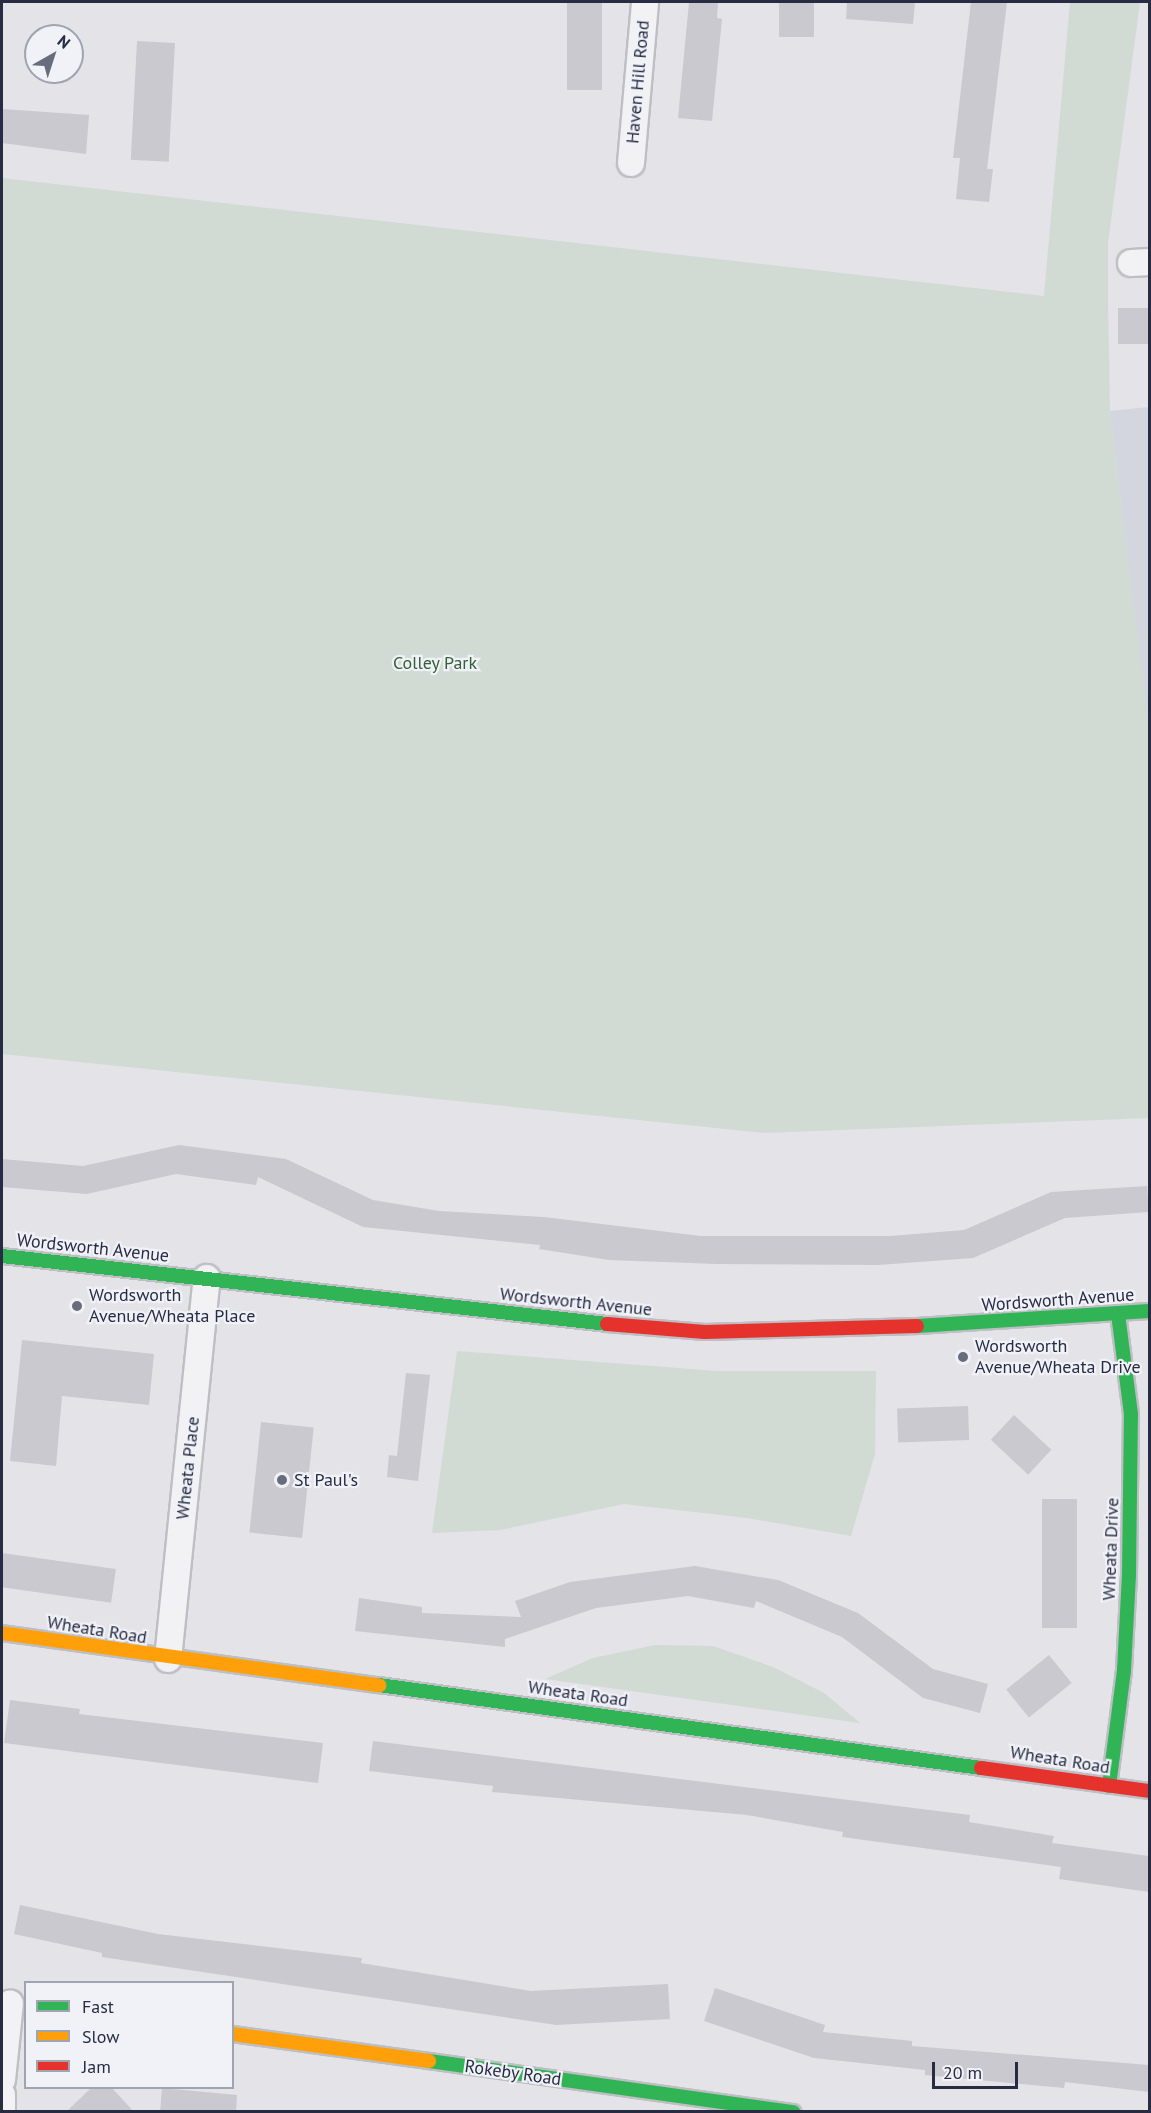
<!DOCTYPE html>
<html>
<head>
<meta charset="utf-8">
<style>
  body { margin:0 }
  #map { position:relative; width:1151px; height:2113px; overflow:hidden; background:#e3e3e8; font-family:"PT Sans",sans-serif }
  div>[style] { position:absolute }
  .built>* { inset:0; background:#d4d6df }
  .green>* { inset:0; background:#d1dbd3 }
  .building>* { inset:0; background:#c9c9cf; transform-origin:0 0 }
  .roads { filter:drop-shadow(2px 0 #bebfc4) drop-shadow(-2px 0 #bebfc4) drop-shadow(0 2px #bebfc4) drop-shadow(0 -2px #bebfc4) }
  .street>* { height:26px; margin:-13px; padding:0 13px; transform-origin:13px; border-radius:13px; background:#f2f2f5 }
  .fast>* { height:14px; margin:-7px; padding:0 7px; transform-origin:7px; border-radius:7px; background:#30b455 }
  .slow>* { height:14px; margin:-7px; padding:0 7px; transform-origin:7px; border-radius:7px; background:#ff9f0a }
  .jam>* { height:14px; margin:-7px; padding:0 7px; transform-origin:7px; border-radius:7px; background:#e5322d }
  .dots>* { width:16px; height:16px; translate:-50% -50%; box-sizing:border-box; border:3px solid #f0f2f8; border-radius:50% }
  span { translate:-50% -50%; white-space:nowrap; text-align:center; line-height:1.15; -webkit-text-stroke:4.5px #f0f2f8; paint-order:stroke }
  .street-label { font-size:18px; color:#282c43 }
  .park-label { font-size:18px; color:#346035 }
  .poi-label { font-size:18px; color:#282c43 }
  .left { translate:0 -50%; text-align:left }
  .frame { position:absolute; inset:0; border:3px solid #282c43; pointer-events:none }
  .legend { position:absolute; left:24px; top:1981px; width:210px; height:108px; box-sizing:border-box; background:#f0f2f8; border:2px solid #a0a3b0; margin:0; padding:8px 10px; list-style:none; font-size:18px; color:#282c43 }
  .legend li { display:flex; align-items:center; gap:12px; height:30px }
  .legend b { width:30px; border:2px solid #a0a3b0 }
  .north { position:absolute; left:24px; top:24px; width:60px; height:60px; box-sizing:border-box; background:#f0f2f8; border:2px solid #a0a3b0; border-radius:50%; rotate:39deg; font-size:16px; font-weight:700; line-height:24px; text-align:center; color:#282c43 }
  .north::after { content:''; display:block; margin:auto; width:21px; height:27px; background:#696c7d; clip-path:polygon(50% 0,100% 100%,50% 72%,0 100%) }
  .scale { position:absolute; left:932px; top:2062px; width:86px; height:27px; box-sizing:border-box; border:3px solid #282c43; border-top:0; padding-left:8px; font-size:18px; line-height:21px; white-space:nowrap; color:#282c43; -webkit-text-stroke:4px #f0f2f8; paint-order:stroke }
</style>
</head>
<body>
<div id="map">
  <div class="built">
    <i style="clip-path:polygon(1149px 407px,1149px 737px,1110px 411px)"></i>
  </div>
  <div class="green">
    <i style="clip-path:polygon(1070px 2px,1140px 2px,1108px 243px,1108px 302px,1110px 411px,1150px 737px,1149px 1118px,765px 1133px,2px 1054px,2px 178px,1044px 296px)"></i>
    <i style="clip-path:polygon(457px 1351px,717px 1371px,876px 1371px,875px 1454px,851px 1536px,747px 1518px,624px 1504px,500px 1530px,432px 1533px)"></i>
    <i style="clip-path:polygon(655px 1645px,713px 1646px,773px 1667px,824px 1693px,860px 1723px,545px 1679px,593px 1658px)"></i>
  </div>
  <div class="building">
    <i style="left:567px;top:2px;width:35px;height:88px"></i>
    <i style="clip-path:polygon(689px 2px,718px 2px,717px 18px,722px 19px,712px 121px,678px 118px)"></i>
    <i style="left:779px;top:2px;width:35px;height:35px"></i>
    <i style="clip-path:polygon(847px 2px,915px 2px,913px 24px,846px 19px)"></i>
    <i style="clip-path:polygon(971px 2px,1007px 2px,987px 169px,993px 169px,989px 202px,956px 199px,960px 158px,953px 158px)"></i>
    <i style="left:137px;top:41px;width:38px;height:119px;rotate:3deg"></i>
    <i style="clip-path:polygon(2px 109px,89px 115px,86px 154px,2px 143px)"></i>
    <i style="left:1149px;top:308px;width:36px;height:31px;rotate:90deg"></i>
    <i style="clip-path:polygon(179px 1145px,286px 1159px,373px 1200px,439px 1211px,544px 1217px,701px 1236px,890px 1236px,964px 1230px,1051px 1192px,1147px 1186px,1149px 1212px,1065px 1218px,973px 1258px,878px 1265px,717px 1264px,609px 1260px,539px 1249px,540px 1245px,363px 1227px,258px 1177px,256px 1185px,176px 1174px,87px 1194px,2px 1187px,2px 1159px,83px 1166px)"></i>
    <i style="clip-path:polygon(22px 1340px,154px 1354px,149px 1405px,62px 1396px,56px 1466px,10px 1461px)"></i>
    <i style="clip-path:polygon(406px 1373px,430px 1375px,418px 1481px,387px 1477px,389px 1455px,397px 1456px)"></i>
    <i style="left:968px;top:1406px;width:34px;height:71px;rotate:88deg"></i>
    <i style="left:1014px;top:1415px;width:51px;height:34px;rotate:43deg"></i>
    <i style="left:261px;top:1422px;width:53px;height:111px;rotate:6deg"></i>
    <i style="left:1042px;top:1499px;width:35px;height:129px"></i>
    <i style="left:2px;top:1553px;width:115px;height:34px;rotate:8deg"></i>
    <i style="clip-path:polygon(695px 1566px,778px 1580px,858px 1613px,933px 1669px,988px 1684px,980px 1713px,923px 1698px,842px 1637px,756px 1601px,754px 1608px,688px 1596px,596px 1608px,505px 1639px,505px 1647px,355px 1631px,359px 1598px,422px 1607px,422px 1613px,521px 1617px,515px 1601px,570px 1582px)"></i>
    <i style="left:1049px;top:1655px;width:36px;height:55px;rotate:51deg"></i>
    <i style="clip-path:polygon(10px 1700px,80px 1709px,79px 1714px,323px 1743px,318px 1783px,4px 1743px)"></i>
    <i style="clip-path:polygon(373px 1741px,970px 1815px,969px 1822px,1054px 1836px,1052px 1843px,1149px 1856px,1149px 1892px,1059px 1879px,1061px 1867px,842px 1837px,843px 1832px,747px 1815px,492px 1792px,493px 1786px,369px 1771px)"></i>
    <i style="clip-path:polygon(20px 1905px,158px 1934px,362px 1958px,361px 1963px,531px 1991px,668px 1984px,670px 2019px,556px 2025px,102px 1957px,102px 1953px,14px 1934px)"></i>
    <i style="clip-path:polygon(715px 1988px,825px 2025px,823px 2032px,912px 2041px,912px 2046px,1149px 2065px,1149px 2092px,1065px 2082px,1064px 2088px,925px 2075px,925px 2070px,814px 2058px,704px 2021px)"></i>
    <i style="clip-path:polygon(91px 2088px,112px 2088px,134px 2112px,66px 2112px)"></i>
    <i style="clip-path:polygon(162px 2088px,237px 2095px,236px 2112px,160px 2112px)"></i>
  </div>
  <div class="roads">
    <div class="street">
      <i style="left:631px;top:163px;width:162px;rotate:-85deg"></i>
      <i style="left:1131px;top:263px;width:19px;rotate:-3deg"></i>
      <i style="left:168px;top:1659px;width:383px;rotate:-84.2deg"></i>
      <i style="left:2px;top:2080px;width:77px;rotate:-84.1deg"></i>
      <i style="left:2px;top:2095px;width:17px;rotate:90deg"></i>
    </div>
    <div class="fast">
      <i style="left:2px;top:1256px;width:609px;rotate:6.41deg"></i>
      <i style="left:917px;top:1326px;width:233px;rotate:-3.7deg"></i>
      <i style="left:379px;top:1685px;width:608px;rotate:7.85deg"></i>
      <i style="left:1109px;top:1786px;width:117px;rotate:-82.6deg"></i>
      <i style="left:1124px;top:1670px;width:96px;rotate:-87deg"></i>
      <i style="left:1129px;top:1574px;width:160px;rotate:-89.3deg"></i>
      <i style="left:1131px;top:1414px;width:101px;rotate:-97.4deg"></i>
      <i style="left:429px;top:2061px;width:368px;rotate:8deg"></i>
    </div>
    <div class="slow">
      <i style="left:2px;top:1633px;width:381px;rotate:7.9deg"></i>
      <i style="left:232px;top:2034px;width:199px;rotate:7.8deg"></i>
    </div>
    <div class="jam">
      <i style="left:607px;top:1324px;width:98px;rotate:4.7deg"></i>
      <i style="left:705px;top:1332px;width:212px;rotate:-1.6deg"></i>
      <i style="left:981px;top:1768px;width:171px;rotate:7.8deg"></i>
    </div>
  </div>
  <div class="dots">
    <i style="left:77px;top:1306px;background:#696c7d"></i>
    <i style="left:963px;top:1357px;background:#696c7d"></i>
    <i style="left:282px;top:1480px;background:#696c7d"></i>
  </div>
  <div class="street-label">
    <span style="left:638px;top:82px;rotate:-85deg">Haven Hill Road</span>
    <span style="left:93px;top:1248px;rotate:6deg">Wordsworth Avenue</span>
    <span style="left:1058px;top:1300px;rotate:-4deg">Wordsworth Avenue</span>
    <span style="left:576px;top:1302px;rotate:6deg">Wordsworth Avenue</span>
    <span style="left:188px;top:1468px;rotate:-84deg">Wheata Place</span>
    <span style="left:1111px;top:1549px;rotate:-88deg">Wheata Drive</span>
    <span style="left:97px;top:1630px;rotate:9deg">Wheata Road</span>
    <span style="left:578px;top:1694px;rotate:8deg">Wheata Road</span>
    <span style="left:1060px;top:1760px;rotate:9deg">Wheata Road</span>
    <span style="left:513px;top:2073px;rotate:8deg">Rokeby Road</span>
  </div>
  <div class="park-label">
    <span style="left:435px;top:663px">Colley Park</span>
  </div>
  <div class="poi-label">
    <span class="left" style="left:89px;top:1306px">Wordsworth<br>Avenue/Wheata Place</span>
    <span class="left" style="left:975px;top:1357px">Wordsworth<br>Avenue/Wheata Drive</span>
    <span class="left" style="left:294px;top:1480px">St Paul's</span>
  </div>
  <div class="frame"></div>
  <ul class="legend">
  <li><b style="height:8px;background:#30b455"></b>Fast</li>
  <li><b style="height:8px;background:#ff9f0a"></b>Slow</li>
  <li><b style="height:8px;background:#e5322d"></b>Jam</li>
  </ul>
  <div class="north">N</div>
  <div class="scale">20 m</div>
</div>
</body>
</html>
